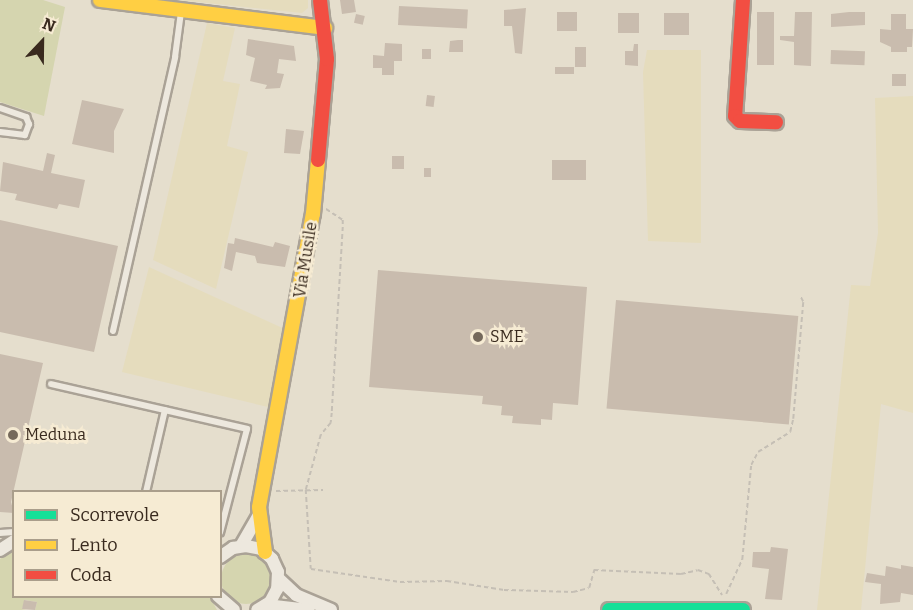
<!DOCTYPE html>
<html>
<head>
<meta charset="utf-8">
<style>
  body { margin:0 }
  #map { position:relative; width:913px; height:610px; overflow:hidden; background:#e5decd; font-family:Bitter,serif }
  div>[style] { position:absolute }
  .farmland>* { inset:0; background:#e5dcbd }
  .green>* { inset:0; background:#d5d5af }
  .round { border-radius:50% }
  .building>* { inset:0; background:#c9bcae; transform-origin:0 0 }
  .path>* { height:1.5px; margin-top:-0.75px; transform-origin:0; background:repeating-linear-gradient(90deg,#c5bfb5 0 4.5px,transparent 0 7.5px) }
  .roads { filter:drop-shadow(2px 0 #aaa296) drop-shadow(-2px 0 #aaa296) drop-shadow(0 2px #aaa296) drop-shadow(0 -2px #aaa296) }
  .lane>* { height:6px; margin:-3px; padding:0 3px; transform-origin:3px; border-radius:3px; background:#ede8de }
  .street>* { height:12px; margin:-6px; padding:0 6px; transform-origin:6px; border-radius:6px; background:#ede8de }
  .fast>* { height:14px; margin:-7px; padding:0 7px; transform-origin:7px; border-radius:7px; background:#16e098 }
  .slow>* { height:14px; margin:-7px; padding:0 7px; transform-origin:7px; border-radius:7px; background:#ffcf43 }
  .jam>* { height:14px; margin:-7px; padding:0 7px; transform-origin:7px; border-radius:7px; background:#f24e42 }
  .dots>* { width:16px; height:16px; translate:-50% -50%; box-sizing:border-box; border:3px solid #f6ebd3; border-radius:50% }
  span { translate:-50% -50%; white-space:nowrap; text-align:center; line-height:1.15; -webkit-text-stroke:5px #f6ebd3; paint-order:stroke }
  .street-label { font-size:16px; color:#392a1e }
  .poi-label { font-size:16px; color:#392a1e }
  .left { translate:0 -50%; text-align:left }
  .legend { position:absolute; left:12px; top:490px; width:210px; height:108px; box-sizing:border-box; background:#f6ebd3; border:2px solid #aa9e8b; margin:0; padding:8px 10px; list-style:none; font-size:18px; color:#392a1e }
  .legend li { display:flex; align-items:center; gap:12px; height:30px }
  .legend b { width:30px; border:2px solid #aa9e8b }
  .north { position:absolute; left:12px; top:12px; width:60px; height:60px; -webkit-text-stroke:4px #f6ebd3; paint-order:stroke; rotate:22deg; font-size:16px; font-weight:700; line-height:24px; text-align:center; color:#392a1e }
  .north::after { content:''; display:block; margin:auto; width:21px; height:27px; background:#392a1e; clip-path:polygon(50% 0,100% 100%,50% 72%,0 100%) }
</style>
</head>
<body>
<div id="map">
  <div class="farmland">
    <i style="clip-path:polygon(179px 0,308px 0,308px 8px,302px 13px)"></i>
    <i style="clip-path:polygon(207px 23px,235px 28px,223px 81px,240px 84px,227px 146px,248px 152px,216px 289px,153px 260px)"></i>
    <i style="clip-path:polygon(647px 50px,701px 50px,701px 243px,648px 241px,643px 72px)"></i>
    <i style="clip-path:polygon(913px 96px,913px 413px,881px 404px,861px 610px,817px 610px,851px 285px,870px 286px,878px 233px,875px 98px)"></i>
    <i style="clip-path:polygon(149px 267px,289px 331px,274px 401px,268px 407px,122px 372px)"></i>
  </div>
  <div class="green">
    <i style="clip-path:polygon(0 0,43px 0,65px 7px,44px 116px,0 102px)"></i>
    <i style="clip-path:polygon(13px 549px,14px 596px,210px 597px,217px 610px,35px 610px,37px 602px,25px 600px,22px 609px,26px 610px,0 610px,0 559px)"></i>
    <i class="round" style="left:221px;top:554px;width:50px;height:50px"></i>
  </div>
  <div class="building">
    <i style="clip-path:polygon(340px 0,354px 0,356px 12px,342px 14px)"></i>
    <i style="left:399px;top:6px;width:69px;height:19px;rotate:3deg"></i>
    <i style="clip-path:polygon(526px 8px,522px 54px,515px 53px,512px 26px,504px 26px,504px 10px)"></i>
    <i style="left:557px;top:12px;width:20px;height:19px"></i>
    <i style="left:757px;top:12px;width:17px;height:53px"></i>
    <i style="clip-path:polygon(795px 12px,812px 12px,811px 66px,794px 65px,794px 42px,780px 40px,780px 36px,794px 36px)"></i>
    <i style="clip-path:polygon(849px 12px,865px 12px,865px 25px,831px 27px,831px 14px)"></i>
    <i style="left:618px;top:13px;width:21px;height:20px"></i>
    <i style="left:664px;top:13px;width:25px;height:22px"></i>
    <i style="left:356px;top:14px;width:9px;height:9px;rotate:13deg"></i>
    <i style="clip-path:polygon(891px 14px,906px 14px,906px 29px,913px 29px,912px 47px,907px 47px,907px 52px,891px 52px,891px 47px,880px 42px,880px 29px,891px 30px)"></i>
    <i style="clip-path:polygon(248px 39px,294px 46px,296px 61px,279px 59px,277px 73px,284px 74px,280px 88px,265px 89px,267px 85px,250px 81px,255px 58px,246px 55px)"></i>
    <i style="clip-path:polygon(458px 40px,463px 40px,463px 52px,449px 52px,450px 41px)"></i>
    <i style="clip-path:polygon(385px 43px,402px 44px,402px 61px,394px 61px,394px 75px,382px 75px,382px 68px,373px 68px,373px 55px,384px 56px)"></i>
    <i style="clip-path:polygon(634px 44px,638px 44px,638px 66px,625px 65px,625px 51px,633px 51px)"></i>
    <i style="left:575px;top:47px;width:11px;height:20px"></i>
    <i style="left:422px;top:49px;width:9px;height:10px"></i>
    <i style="left:831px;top:50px;width:34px;height:14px;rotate:2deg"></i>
    <i style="left:555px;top:67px;width:19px;height:7px"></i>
    <i style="left:892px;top:74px;width:14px;height:12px"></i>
    <i style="left:427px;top:95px;width:8px;height:11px;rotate:7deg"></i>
    <i style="clip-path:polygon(82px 100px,124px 109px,114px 131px,114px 153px,72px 144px)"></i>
    <i style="clip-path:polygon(286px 129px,304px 131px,300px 154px,284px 153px)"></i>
    <i style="clip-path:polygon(47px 153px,55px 155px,51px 173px,85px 180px,79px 208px,59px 204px,57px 209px,15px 200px,17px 194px,0 191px,3px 162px,43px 171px)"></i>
    <i style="left:392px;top:156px;width:12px;height:13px"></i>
    <i style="left:552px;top:160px;width:34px;height:20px"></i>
    <i style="left:424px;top:168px;width:7px;height:9px"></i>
    <i style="clip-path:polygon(0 220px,118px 246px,94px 352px,0 332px)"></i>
    <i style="clip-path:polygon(235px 238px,273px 247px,275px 242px,290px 246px,285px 267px,257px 263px,255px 256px,236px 252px,232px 271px,224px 268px,228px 243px,234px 244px)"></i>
    <i style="clip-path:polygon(378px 270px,587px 287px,578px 405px,553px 403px,552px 420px,541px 419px,541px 425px,512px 423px,513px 416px,501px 415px,502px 406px,482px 404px,483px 396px,369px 387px)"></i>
    <i style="left:616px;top:300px;width:183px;height:109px;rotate:5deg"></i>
    <i style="clip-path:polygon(0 354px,43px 363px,11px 502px,14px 513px,0 512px)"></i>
    <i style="clip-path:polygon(771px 547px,788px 549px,782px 600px,765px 599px,769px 569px,752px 567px,753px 552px,770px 552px)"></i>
    <i style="clip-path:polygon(901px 565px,913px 567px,913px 595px,901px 593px,900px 602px,880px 604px,881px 584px,865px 582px,867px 573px,885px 576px,886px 566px,901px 569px)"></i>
    <i style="clip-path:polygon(24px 600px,37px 602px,35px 610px,22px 609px)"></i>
  </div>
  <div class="path">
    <i style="left:326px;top:209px;width:20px;rotate:33deg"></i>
    <i style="left:343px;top:220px;width:7px;rotate:90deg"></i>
    <i style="left:343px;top:227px;width:186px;rotate:93.4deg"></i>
    <i style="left:332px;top:413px;width:10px;rotate:96deg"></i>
    <i style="left:331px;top:423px;width:16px;rotate:130deg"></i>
    <i style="left:321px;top:435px;width:57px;rotate:105.3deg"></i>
    <i style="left:306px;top:490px;width:79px;rotate:86.4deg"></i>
    <i style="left:311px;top:569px;width:90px;rotate:8.3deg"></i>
    <i style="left:400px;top:582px;width:47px;rotate:-1.2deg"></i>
    <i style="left:447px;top:581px;width:58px;rotate:9deg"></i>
    <i style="left:504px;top:590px;width:69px;rotate:1.7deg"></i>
    <i style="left:573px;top:592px;width:16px;rotate:-14deg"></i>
    <i style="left:589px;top:588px;width:19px;rotate:-74deg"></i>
    <i style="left:594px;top:570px;width:87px;rotate:2.6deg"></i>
    <i style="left:681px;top:574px;width:17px;rotate:-13deg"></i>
    <i style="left:698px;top:570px;width:12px;rotate:20deg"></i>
    <i style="left:709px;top:574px;width:25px;rotate:58deg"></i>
    <i style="left:276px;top:491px;width:47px;rotate:-1.2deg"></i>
    <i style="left:726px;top:594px;width:38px;rotate:-65deg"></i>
    <i style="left:742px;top:560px;width:95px;rotate:-84.6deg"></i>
    <i style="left:751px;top:465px;width:15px;rotate:-62deg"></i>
    <i style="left:758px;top:452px;width:38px;rotate:-32deg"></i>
    <i style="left:790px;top:432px;width:13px;rotate:-77deg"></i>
    <i style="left:793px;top:419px;width:117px;rotate:-85.1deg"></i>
    <i style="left:803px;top:302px;width:7px;rotate:-117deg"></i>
  </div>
  <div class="roads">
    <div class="lane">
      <i style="left:0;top:108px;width:28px;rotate:19deg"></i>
      <i style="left:26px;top:117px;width:8px;rotate:67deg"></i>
      <i style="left:29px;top:124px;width:12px;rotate:110deg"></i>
      <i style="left:25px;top:135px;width:25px;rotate:-173deg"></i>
      <i style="left:113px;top:331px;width:281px;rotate:-77.2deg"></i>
      <i style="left:175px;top:57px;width:45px;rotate:-82.4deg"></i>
      <i style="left:51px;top:384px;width:201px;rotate:12.9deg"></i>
      <i style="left:247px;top:429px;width:107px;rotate:104.6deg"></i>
      <i style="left:146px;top:492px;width:84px;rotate:-77deg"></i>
      <i style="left:0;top:533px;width:14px;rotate:-4deg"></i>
    </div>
    <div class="street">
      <i style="left:241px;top:546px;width:34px;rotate:-60deg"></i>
      <i style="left:0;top:550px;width:17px;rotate:-33deg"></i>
      <i style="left:220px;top:557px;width:16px;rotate:-35deg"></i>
      <i style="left:233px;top:548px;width:13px;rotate:-9deg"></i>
      <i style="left:246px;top:546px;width:15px;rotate:11deg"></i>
      <i style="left:261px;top:549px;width:15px;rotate:42deg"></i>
      <i style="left:272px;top:559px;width:14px;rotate:65deg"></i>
      <i style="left:278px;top:572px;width:17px;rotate:93deg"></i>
      <i style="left:277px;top:589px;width:15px;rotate:118deg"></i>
      <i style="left:270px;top:602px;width:15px;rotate:148deg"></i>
      <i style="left:279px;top:579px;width:23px;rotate:43deg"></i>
      <i style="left:296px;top:595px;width:38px;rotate:23deg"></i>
      <i style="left:218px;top:596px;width:21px;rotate:41deg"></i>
      <i style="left:266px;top:605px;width:43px;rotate:6.6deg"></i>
    </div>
    <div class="fast">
      <i style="left:609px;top:610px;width:134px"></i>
    </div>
    <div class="slow">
      <i style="left:100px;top:0;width:227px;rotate:7.1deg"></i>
      <i style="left:265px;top:552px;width:45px;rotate:-97.6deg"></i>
      <i style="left:259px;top:507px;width:298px;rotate:-79.6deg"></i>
      <i style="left:313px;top:214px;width:54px;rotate:-84.7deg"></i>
    </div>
    <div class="jam">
      <i style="left:743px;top:0;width:116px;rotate:93.9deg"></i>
      <i style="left:735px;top:116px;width:7px;rotate:45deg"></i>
      <i style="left:740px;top:121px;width:36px;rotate:2deg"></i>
      <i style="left:318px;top:160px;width:101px;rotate:-84.9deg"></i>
      <i style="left:327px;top:59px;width:59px;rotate:-96.8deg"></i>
    </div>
  </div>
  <div class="dots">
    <i style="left:478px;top:337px;background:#75695b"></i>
    <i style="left:13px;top:435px;background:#75695b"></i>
  </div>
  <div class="street-label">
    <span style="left:306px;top:260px;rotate:-81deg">Via Musile</span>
  </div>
  <div class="poi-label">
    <span class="left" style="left:490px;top:337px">SME</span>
    <span class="left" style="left:25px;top:435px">Meduna</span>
  </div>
  <ul class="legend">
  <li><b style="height:8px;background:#16e098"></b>Scorrevole</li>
  <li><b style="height:8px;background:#ffcf43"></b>Lento</li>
  <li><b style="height:8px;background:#f24e42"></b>Coda</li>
  </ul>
  <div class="north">N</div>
</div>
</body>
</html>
